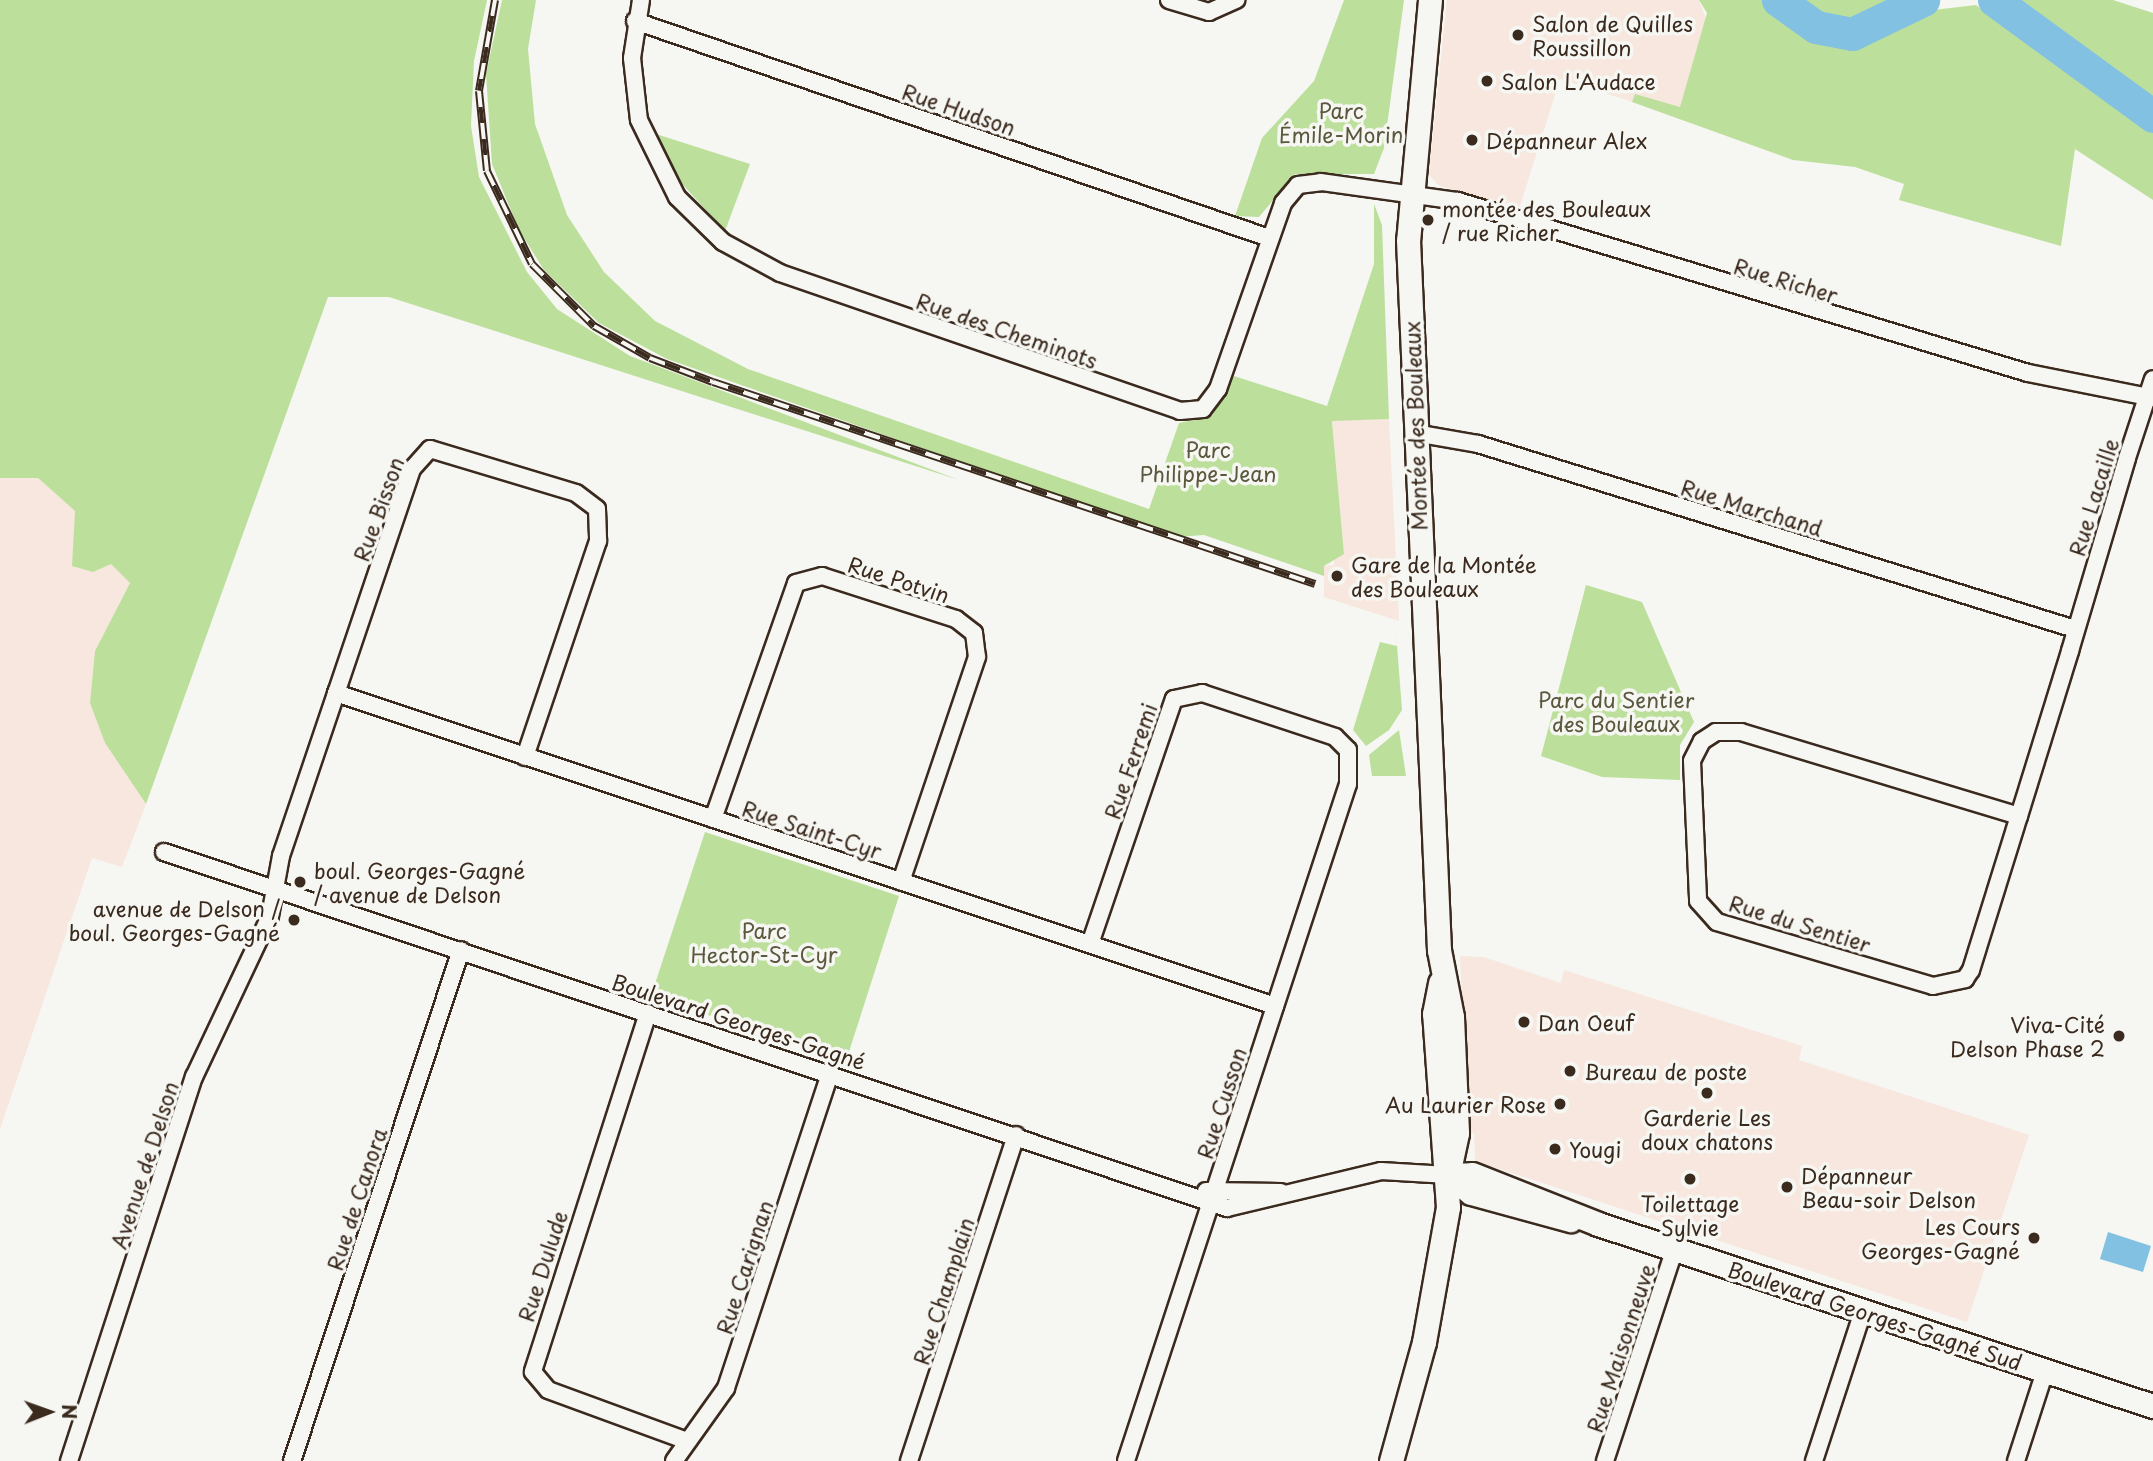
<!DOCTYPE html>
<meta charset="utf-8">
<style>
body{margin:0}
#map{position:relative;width:2153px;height:1461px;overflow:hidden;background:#f6f6f2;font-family:"Playpen Sans",sans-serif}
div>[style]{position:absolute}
.built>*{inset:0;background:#f8e7de}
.green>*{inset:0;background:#bce09b}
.water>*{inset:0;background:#83c1e3}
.river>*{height:33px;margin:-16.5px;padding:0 16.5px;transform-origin:16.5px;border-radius:16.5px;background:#83c1e3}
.roads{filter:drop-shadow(2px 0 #3b2a1e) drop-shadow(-2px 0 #3b2a1e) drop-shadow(0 2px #3b2a1e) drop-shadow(0 -2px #3b2a1e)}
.street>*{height:16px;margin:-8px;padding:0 8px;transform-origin:8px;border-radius:8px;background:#f6f6f2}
.secondary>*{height:23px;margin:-11.5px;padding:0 11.5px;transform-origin:11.5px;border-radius:11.5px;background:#f6f6f2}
.rail>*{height:8px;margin-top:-4px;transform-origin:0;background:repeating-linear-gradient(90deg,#f6f6f2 0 16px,#3b2a1e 0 32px);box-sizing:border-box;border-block:2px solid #3b2a1e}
.dots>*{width:19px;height:19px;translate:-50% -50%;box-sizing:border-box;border:4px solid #f6f6f2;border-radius:50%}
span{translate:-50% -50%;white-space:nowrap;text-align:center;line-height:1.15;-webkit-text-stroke:7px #f6f6f2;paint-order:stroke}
.poi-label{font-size:21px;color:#3b2a1e}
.left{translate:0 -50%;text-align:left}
.right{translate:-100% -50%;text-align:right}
.street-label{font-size:21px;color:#3b2a1e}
.park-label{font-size:21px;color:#5b583d}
.north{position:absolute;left:14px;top:1377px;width:70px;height:70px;-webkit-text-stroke:5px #f6f6f2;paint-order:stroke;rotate:89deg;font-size:19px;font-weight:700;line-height:28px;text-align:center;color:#3b2a1e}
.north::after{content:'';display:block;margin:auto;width:24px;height:32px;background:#3b2a1e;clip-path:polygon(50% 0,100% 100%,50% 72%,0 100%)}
</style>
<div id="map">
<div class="built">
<div style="clip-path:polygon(1447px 0,1699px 0,1714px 40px,1711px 68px,1674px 115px,1560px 79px,1520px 206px,1509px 208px,1438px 185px,1429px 174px)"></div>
<div style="clip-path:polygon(1389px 419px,1399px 621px,1324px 597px,1324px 566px,1334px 565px,1334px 555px,1344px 554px,1332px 420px)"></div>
<div style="clip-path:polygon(0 478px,38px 478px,75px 511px,130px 583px,95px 651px,105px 743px,146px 804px,122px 867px,92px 858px,0 1129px)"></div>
<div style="clip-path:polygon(1460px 956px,1484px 957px,1561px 983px,1564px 970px,1802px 1046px,1799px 1060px,2029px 1135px,1967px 1322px,1475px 1161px,1474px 1133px,1468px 1131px)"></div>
</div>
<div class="green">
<div style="clip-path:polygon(0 0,487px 0,474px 61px,471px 126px,479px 177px,527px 272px,557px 309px,630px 356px,959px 480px,389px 297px,328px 297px,146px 804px,105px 743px,90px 703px,95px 651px,130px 583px,111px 564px,93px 572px,72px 566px,75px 511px,38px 478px,0 478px)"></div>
<div style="clip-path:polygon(502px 0,536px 0,528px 49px,535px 124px,567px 215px,604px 272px,655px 321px,748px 369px,1149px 509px,1179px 423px,1212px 416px,1234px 376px,1327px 406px,1374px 264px,1374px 204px,1382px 225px,1389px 419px,1332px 421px,1344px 554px,1324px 566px,1324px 576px,1204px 535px,1176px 537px,667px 359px,599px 323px,544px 270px,519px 230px,492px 164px,486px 74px)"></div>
<div style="clip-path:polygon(1344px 0,1404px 0,1384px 148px,1374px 174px,1295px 174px,1259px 217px,1235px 216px,1262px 138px,1314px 81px)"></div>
<div style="clip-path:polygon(1699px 0,1772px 0,1779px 14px,1805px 31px,1850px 46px,1933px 10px,1976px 5px,2015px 35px,2058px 53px,2092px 87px,2153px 124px,2153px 200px,2075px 149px,2061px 246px,1899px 200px,1904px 184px,1855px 167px,1793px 160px,1632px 102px,1635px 94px,1680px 107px,1707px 13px)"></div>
<div style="clip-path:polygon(1792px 0,1902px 0,1851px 24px,1830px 24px)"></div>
<div style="clip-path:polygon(2016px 0,2113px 0,2153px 13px,2153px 104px)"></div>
<div style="clip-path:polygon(656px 134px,750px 164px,725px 231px,675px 176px)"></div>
<div style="clip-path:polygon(1586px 585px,1642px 602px,1694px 722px,1680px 745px,1680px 780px,1602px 777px,1541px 756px)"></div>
<div style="clip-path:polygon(1395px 619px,1402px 710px,1389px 730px,1366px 746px,1353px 730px,1380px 642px,1397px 646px)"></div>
<div style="clip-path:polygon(1399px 730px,1406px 776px,1372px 776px,1369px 755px)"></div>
<div style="clip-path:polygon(705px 832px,899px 896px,846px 1061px,651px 996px)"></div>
</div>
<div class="water">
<div style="clip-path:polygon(2108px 1232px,2151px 1246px,2143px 1272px,2100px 1259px)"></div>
</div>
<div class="river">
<div style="left:1778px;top:0;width:47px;rotate:35.4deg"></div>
<div style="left:1816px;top:27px;width:37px;rotate:11deg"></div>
<div style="left:1852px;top:34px;width:79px;rotate:-25.6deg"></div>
<div style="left:1994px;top:0;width:197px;rotate:36.1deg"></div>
</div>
<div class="roads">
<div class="street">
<div style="left:641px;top:0;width:59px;rotate:98.8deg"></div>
<div style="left:632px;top:58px;width:62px;rotate:83.6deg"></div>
<div style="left:639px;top:120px;width:86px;rotate:63.7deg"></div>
<div style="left:677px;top:197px;width:64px;rotate:44.4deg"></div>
<div style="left:723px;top:242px;width:65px;rotate:28.5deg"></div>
<div style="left:780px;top:273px;width:423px;rotate:19deg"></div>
<div style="left:1180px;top:411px;width:23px;rotate:-5deg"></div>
<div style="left:1203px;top:409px;width:25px;rotate:-53deg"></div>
<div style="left:1218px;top:389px;width:197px;rotate:-70.7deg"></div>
<div style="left:1283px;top:203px;width:23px;rotate:-50deg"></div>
<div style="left:1298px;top:185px;width:23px;rotate:-7deg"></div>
<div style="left:1321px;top:182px;width:138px;rotate:7.9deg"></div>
<div style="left:1458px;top:201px;width:595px;rotate:16.79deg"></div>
<div style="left:2028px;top:373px;width:127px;rotate:11.3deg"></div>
<div style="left:1169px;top:0;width:42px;rotate:16.7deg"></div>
<div style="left:1209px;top:12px;width:30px;rotate:-24deg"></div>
<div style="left:635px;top:21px;width:670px;rotate:18.89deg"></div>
<div style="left:1415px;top:433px;width:64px;rotate:9.9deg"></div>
<div style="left:1478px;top:444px;width:625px;rotate:17.22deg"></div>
<div style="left:336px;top:693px;width:990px;rotate:18.43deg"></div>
<div style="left:2019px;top:816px;width:290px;rotate:-163.2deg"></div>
<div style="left:1741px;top:732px;width:25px;rotate:180deg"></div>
<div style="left:1716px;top:732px;width:17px;rotate:147deg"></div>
<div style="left:1702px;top:741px;width:22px;rotate:117deg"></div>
<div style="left:1692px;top:761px;width:140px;rotate:87.5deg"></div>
<div style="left:1698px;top:901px;width:28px;rotate:48deg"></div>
<div style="left:1717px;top:922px;width:225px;rotate:16.5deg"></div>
<div style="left:1933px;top:986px;width:33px;rotate:-12deg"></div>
<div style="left:1965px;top:979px;width:11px;rotate:-56deg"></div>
<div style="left:1971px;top:970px;width:161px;rotate:-72.7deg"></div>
<div style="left:2019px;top:816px;width:173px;rotate:-72.8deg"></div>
<div style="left:2070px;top:651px;width:201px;rotate:-73.5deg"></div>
<div style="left:2127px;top:458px;width:83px;rotate:-71.8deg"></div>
<div style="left:713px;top:819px;width:250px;rotate:-70.6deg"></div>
<div style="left:796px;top:583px;width:27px;rotate:-15deg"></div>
<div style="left:822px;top:576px;width:141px;rotate:17.8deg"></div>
<div style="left:956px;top:619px;width:23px;rotate:38deg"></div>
<div style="left:974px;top:633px;width:24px;rotate:83deg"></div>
<div style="left:977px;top:657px;width:237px;rotate:108.7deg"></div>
<div style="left:164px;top:852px;width:1121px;rotate:18.52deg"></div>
<div style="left:1227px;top:1208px;width:158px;rotate:-13.5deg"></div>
<div style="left:1381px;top:1171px;width:67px;rotate:3.4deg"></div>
<div style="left:1090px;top:944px;width:259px;rotate:-71.1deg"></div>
<div style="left:1174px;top:699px;width:29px;rotate:-12deg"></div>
<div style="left:1202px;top:693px;width:140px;rotate:18.3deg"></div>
<div style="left:1335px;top:737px;width:18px;rotate:45deg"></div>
<div style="left:1348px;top:750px;width:34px;rotate:90deg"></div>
<div style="left:1348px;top:784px;width:712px;rotate:108.16deg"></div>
<div style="left:648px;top:1013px;width:377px;rotate:107.8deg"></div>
<div style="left:533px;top:1372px;width:23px;rotate:50deg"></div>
<div style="left:548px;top:1390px;width:146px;rotate:20.1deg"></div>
<div style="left:1206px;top:1191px;width:75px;rotate:0.8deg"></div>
<div style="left:69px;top:1461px;width:404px;rotate:-72deg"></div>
<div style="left:194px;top:1077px;width:178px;rotate:-64.7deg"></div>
<div style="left:270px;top:916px;width:61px;rotate:-79.6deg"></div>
<div style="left:281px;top:856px;width:409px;rotate:-71.3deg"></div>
<div style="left:412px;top:469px;width:27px;rotate:-48deg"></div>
<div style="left:430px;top:449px;width:152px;rotate:16.8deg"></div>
<div style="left:576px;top:493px;width:26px;rotate:37deg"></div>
<div style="left:597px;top:509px;width:32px;rotate:88deg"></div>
<div style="left:598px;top:541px;width:228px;rotate:108.7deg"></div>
<div style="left:292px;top:1461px;width:538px;rotate:-71.7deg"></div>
<div style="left:674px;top:1461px;width:90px;rotate:-54.5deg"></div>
<div style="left:726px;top:1388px;width:332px;rotate:-71.7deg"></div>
<div style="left:909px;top:1461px;width:343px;rotate:-71.8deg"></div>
<div style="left:1605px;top:1461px;width:224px;rotate:-71.8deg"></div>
<div style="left:1814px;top:1461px;width:158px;rotate:-71.9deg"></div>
<div style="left:2016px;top:1461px;width:95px;rotate:-72.1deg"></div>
</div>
<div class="secondary">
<div style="left:1430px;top:0;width:241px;rotate:95.2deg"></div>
<div style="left:1408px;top:240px;width:711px;rotate:87.5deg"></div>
<div style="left:1439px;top:950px;width:68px;rotate:79deg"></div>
<div style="left:1452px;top:1017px;width:116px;rotate:87.5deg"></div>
<div style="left:1457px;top:1133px;width:43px;rotate:102.1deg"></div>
<div style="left:1448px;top:1175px;width:24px;rotate:-2deg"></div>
<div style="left:1472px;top:1174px;width:136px;rotate:21.6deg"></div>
<div style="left:1598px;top:1224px;width:584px;rotate:18.16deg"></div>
<div style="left:1448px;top:1175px;width:29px;rotate:38deg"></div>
<div style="left:1471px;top:1193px;width:103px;rotate:15.3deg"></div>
<div style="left:1391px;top:1461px;width:123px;rotate:-74.5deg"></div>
<div style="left:1424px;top:1342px;width:137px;rotate:-79.9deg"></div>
<div style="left:1448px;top:1207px;width:194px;rotate:-94.1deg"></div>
<div style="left:1434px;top:1014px;width:32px;rotate:-79deg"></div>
</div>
</div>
<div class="rail">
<div style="left:495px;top:0;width:92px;rotate:100deg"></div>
<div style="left:479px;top:91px;width:80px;rotate:84.3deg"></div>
<div style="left:487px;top:171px;width:103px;rotate:64.2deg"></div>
<div style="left:532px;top:264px;width:88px;rotate:45deg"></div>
<div style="left:594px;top:326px;width:64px;rotate:29.7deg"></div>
<div style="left:650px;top:358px;width:67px;rotate:20.9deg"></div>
<div style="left:713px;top:382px;width:635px;rotate:18.55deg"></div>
</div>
<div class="dots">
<div style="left:1518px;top:35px;background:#3b2a1e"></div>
<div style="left:1487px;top:81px;background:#3b2a1e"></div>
<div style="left:1472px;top:140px;background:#3b2a1e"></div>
<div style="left:1428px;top:220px;background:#3b2a1e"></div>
<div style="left:1337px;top:576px;background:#3b2a1e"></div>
<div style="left:300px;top:882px;background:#3b2a1e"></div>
<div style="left:294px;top:920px;background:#3b2a1e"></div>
<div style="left:1524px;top:1022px;background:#3b2a1e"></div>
<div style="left:2119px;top:1036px;background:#3b2a1e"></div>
<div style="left:1570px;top:1071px;background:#3b2a1e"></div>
<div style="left:1707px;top:1093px;background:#3b2a1e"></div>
<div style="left:1560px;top:1104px;background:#3b2a1e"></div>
<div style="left:1555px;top:1149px;background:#3b2a1e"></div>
<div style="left:1690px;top:1179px;background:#3b2a1e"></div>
<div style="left:1787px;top:1187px;background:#3b2a1e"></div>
<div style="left:2034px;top:1238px;background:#3b2a1e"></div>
</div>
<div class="poi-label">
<span class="left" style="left:1532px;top:35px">Salon de Quilles<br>Roussillon</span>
<span class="left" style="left:1501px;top:81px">Salon L'Audace</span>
<span class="left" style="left:1486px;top:140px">Dépanneur Alex</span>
<span class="left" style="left:1442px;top:220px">montée des Bouleaux<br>/ rue Richer</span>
<span class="left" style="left:1351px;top:576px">Gare de la Montée<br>des Bouleaux</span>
<span class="left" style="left:314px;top:882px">boul. Georges-Gagné<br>/ avenue de Delson</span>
<span class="right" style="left:280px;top:920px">avenue de Delson /<br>boul. Georges-Gagné</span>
<span class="left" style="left:1538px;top:1022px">Dan Oeuf</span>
<span class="right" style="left:2105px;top:1036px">Viva-Cité<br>Delson Phase 2</span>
<span class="left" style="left:1584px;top:1071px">Bureau de poste</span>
<span class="right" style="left:1546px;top:1104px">Au Laurier Rose</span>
<span style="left:1707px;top:1129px">Garderie Les<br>doux chatons</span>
<span class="left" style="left:1569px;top:1149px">Yougi</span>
<span class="left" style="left:1801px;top:1187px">Dépanneur<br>Beau-soir Delson</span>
<span style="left:1690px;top:1215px">Toilettage<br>Sylvie</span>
<span class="right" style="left:2020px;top:1238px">Les Cours<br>Georges-Gagné</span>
</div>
<div class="street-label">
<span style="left:959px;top:109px;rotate:19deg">Rue Hudson</span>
<span style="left:1786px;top:280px;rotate:17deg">Rue Richer</span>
<span style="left:1007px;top:330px;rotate:19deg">Rue des Cheminots</span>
<span style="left:1415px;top:426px;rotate:-92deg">Montée des Bouleaux</span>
<span style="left:2093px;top:497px;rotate:-73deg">Rue Lacaille</span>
<span style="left:1752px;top:507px;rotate:17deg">Rue Marchand</span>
<span style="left:378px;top:509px;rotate:-70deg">Rue Bisson</span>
<span style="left:899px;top:579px;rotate:18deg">Rue Potvin</span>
<span style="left:1130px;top:761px;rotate:-71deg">Rue Ferremi</span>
<span style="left:812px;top:829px;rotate:18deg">Rue Saint-Cyr</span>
<span style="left:1800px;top:923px;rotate:17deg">Rue du Sentier</span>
<span style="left:739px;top:1021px;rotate:18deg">Boulevard Georges-Gagné</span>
<span style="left:1221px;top:1103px;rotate:-72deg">Rue Cusson</span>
<span style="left:144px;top:1165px;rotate:-72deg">Avenue de Delson</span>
<span style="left:356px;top:1199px;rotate:-72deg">Rue de Canora</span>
<span style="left:542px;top:1266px;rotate:-72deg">Rue Dulude</span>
<span style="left:744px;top:1267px;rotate:-72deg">Rue Carignan</span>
<span style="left:943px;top:1291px;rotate:-72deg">Rue Champlain</span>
<span style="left:1875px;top:1315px;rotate:18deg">Boulevard Georges-Gagné Sud</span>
<span style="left:1620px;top:1348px;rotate:-72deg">Rue Maisonneuve</span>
</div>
<div class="park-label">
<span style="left:1341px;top:122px">Parc<br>Émile-Morin</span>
<span style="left:1208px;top:461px">Parc<br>Philippe-Jean</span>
<span style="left:1616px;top:711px">Parc du Sentier<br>des Bouleaux</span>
<span style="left:764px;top:942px">Parc<br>Hector-St-Cyr</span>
</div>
<div class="north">N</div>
</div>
